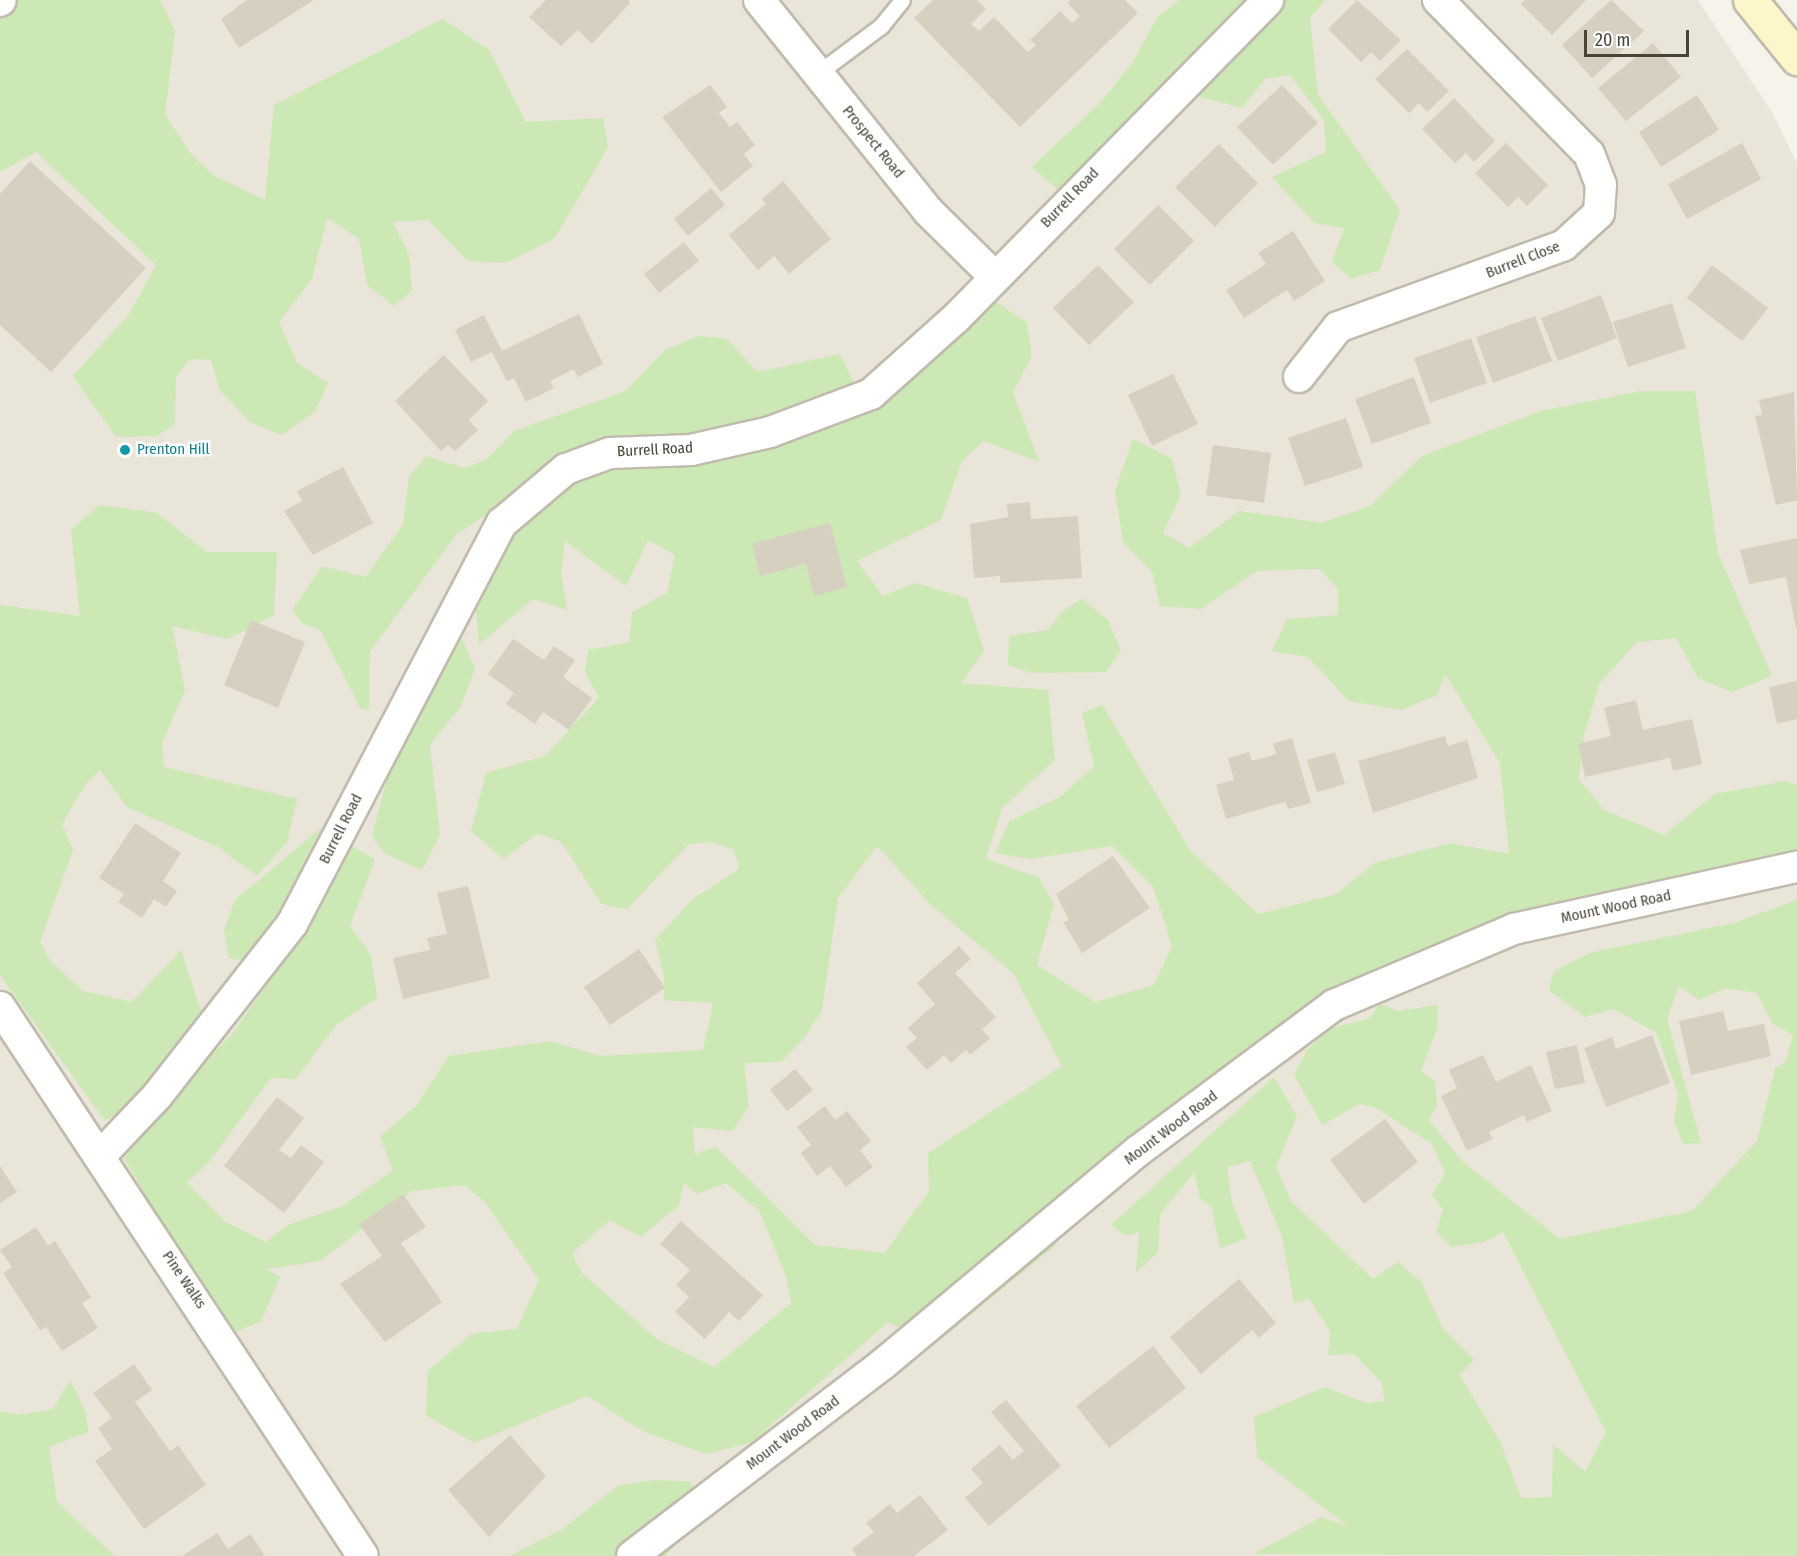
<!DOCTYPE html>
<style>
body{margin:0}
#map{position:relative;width:1797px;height:1556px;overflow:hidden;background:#f5f3ea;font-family:"Fira Sans Condensed",sans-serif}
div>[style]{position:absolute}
.residential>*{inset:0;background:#e9e5d8}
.green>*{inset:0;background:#cce8b4}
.building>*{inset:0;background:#d6d0c0}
.roads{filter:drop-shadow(2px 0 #c0bbad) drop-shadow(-2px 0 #c0bbad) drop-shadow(0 2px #c0bbad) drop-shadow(0 -2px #c0bbad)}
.lane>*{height:15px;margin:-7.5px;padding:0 7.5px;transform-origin:7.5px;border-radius:7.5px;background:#fff}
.street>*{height:30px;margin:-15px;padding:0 15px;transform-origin:15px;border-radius:15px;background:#fff}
.secondary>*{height:33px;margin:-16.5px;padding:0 16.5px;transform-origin:16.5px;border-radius:16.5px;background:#fef6cb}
.dots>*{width:16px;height:16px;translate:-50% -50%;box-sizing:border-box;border:3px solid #fff;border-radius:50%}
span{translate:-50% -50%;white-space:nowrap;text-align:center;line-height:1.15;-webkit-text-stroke:5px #fff;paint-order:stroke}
.street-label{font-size:15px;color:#494438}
.culture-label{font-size:15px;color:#0d838f}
.left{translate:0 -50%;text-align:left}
.scale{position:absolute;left:1584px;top:30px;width:105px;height:27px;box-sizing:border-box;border:3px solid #494438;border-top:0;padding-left:8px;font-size:18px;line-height:21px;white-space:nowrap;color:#494438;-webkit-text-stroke:4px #fff;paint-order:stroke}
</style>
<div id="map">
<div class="residential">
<div style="clip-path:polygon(0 0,1698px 0,1773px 114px,1797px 164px,1797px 1556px,0 1556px)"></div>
</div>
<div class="green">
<div style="clip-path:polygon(0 0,160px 0,175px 31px,165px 115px,191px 154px,214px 176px,265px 200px,274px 105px,443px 19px,489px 50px,526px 122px,603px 118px,608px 147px,555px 238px,505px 263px,468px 261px,428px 220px,393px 222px,409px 254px,412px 291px,394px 306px,367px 285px,359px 239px,327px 218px,312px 279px,279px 322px,297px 363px,328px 383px,315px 412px,282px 435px,250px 422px,219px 389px,211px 360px,190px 359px,176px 377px,175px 425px,156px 436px,116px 437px,73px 376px,129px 314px,156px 265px,36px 152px,0 172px)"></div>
<div style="clip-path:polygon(1179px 0,1325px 0,1310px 18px,1318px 95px,1400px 210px,1380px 270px,1351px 279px,1332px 262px,1344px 228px,1314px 223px,1272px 177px,1326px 152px,1324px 120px,1290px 75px,1265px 79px,1242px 108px,1165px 87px,1059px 191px,1032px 167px,1102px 101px,1133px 62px,1157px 18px)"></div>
<div style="clip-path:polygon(evenodd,992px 299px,1027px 323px,1032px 356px,1013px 392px,1039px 462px,984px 441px,962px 461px,941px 520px,857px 561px,883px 596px,915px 583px,967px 598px,984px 651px,961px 683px,1048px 690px,1055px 760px,1002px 808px,986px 859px,1038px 877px,1054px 903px,1037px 965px,1095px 1002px,1154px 985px,1172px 946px,1153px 887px,1112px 846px,1030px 859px,995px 853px,1010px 821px,1060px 797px,1094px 766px,1082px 713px,1102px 705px,1190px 850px,1258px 914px,1337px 894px,1374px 863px,1451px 843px,1509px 854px,1500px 763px,1445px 674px,1437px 695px,1402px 710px,1349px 701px,1308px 657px,1272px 651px,1287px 619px,1338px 615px,1338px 589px,1320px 569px,1257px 571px,1201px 609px,1160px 606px,1152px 572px,1123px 542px,1115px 491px,1133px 439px,1172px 459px,1181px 495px,1163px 533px,1189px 548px,1239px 511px,1321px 523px,1370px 506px,1422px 456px,1541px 411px,1641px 391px,1695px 391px,1718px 553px,1772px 676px,1732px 692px,1698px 678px,1676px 638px,1637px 642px,1599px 684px,1584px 736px,1579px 779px,1604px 810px,1664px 835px,1715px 794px,1785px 781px,1797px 785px,1797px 858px,1392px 964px,1271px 1032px,1080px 1183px,1056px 1245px,940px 1340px,887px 1323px,752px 1442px,707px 1454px,644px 1432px,587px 1396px,474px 1443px,426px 1415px,428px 1371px,471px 1334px,517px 1329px,539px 1280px,485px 1202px,464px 1185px,412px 1191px,320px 1261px,266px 1269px,280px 1277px,261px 1321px,236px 1332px,193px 1277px,124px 1158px,179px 1087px,232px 1034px,279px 968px,229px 958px,224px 930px,235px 900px,320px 829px,375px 859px,350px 926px,371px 955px,377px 998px,336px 1025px,296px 1079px,271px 1078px,209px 1162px,187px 1182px,224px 1221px,266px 1242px,288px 1225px,343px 1206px,393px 1170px,380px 1137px,417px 1105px,449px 1056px,549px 1041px,602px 1056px,703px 1050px,713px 1003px,664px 1000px,664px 977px,655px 940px,693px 899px,739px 869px,734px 850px,711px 842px,689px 844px,627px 909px,602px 904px,561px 842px,538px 833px,503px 859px,471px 831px,486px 773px,545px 756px,599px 698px,585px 672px,588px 650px,629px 642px,632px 612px,667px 593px,675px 555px,648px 540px,626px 586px,565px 541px,561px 573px,567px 610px,533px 599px,479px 645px,475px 598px,500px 544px,527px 512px,607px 465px,879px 410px,992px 299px,877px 846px,932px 906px,1013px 973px,1062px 1066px,928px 1153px,929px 1191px,885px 1253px,815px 1245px,716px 1147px,695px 1154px,693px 1127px,732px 1131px,749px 1107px,744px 1063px,781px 1062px,805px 1037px,822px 1010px,838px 898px,877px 846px,992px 299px,684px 1183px,697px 1194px,726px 1183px,760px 1212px,786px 1276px,791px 1303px,714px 1367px,657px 1339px,582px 1273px,572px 1253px,610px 1220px,641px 1237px,679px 1205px,684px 1183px)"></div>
<div style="clip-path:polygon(698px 336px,727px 339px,757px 372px,840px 354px,858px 391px,513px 497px,457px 534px,370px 651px,369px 710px,361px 709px,320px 630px,303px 624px,292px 610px,322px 566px,366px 577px,403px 524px,409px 477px,426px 456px,464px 468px,486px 460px,514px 431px,626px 391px,665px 350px)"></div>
<div style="clip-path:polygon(99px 505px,157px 513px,207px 552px,277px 552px,274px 615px,228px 639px,172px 626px,185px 690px,162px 743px,164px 767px,297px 799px,287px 842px,257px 876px,218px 847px,127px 807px,100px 770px,85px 785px,62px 824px,73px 850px,40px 942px,51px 962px,83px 991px,132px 1002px,181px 950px,202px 1014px,186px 1048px,142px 1095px,105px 1121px,0 975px,0 605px,80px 616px,71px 530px)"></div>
<div style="clip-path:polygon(1082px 599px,1108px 620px,1121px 651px,1106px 672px,1032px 673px,1008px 665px,1009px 636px,1048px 630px,1063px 610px)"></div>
<div style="clip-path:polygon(462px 639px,475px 668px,461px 706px,430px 745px,440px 835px,422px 870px,384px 853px,372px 836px,394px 751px,450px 644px)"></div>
<div style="clip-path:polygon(1797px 900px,1797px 1556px,1254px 1554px,1321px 1517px,1348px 1526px,1257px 1457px,1254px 1417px,1325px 1387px,1366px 1403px,1385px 1401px,1381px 1382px,1354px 1354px,1328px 1355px,1330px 1331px,1309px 1299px,1294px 1303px,1282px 1236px,1250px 1161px,1227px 1167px,1232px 1204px,1247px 1238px,1220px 1248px,1212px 1208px,1200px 1198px,1194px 1173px,1160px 1214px,1158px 1252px,1136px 1273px,1139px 1232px,1126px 1236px,1111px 1225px,1274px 1077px,1297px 1116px,1276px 1167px,1291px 1201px,1373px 1279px,1398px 1262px,1422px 1283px,1442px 1327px,1474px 1360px,1459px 1375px,1499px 1439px,1521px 1498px,1552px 1497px,1553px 1444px,1585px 1472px,1606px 1432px,1503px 1232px,1484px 1242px,1452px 1247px,1436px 1232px,1443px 1210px,1432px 1195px,1445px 1174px,1432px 1144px,1376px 1108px,1360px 1104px,1322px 1125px,1294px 1075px,1307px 1050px,1331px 1028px,1368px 1019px,1380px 1004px,1398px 1011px,1437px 1005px,1437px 1029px,1421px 1071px,1435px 1081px,1437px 1105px,1429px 1120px,1462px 1161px,1560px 1239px,1692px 1211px,1757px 1141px,1775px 1069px,1786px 1061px,1793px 1035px,1772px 1023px,1757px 993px,1726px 988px,1699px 1000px,1679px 986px,1667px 1019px,1701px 1143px,1683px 1144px,1674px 1121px,1678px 1094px,1656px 1032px,1613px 1009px,1585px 1017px,1549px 990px,1554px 971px,1589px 953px,1734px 923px)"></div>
<div style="clip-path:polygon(70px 1380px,86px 1413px,88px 1432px,49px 1447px,57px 1502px,115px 1556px,0 1556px,0 1411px,18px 1415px,53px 1409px)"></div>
<div style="clip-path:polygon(655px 1480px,690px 1482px,711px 1508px,665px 1556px,510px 1556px,564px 1528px,619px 1485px)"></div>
</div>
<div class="building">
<div style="clip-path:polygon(247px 0,314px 0,239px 48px,221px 19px)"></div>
<div style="clip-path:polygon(546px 0,628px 0,630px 3px,592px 44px,578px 30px,561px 46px,529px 17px)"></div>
<div style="clip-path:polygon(933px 0,977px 0,986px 9px,971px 24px,979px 31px,994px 17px,1028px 52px,1036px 45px,1030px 40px,1060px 11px,1072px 23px,1080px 16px,1067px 3px,1070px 0,1125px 0,1138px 13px,1020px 127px,914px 18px)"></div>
<div style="clip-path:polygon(1357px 0,1401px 40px,1380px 61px,1371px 52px,1361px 62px,1328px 29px)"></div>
<div style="clip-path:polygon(1525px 0,1586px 0,1552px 35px,1521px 4px)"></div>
<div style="clip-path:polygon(1611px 0,1644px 31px,1592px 78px,1562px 45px)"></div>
<div style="clip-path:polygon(1653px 43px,1681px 77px,1626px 121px,1598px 88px)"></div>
<div style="clip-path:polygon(1407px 49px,1449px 91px,1427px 112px,1419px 103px,1409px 113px,1375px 79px)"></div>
<div style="clip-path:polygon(710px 85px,727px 107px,719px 113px,730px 127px,737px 122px,755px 145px,744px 154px,753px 166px,721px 192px,662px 117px)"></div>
<div style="clip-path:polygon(1282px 85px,1318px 123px,1273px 165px,1237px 127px)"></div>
<div style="clip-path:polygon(1697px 95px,1719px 130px,1661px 167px,1639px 132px)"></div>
<div style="clip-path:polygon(1454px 98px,1495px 141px,1474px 162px,1466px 153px,1455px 163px,1422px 129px)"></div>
<div style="clip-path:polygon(1506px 143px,1548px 185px,1527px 206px,1518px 197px,1508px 207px,1475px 173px)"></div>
<div style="clip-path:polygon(1742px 143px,1761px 179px,1687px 219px,1668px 184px)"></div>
<div style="clip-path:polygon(1219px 144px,1258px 183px,1215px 227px,1175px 187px)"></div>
<div style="clip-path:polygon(30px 161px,146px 268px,51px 372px,0 325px,0 194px)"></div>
<div style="clip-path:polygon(783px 181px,831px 239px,789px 274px,774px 256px,758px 270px,729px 235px,766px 204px,762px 199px)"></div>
<div style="clip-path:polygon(711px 188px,725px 205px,688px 236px,674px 219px)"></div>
<div style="clip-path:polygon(1158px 205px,1194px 241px,1150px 285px,1114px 249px)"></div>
<div style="clip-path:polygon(1293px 231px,1325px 281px,1294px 301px,1287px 290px,1244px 318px,1226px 290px,1266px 264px,1258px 253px)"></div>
<div style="clip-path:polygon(684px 242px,699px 261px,659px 293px,644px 274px)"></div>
<div style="clip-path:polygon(1098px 265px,1134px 302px,1089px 345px,1053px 308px)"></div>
<div style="clip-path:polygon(1712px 265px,1768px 308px,1742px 341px,1687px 298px)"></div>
<div style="clip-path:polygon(1601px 295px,1617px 338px,1558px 361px,1541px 318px)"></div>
<div style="clip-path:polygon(1672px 303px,1686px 348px,1628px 367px,1613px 322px)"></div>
<div style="clip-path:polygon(579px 314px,603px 364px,578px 377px,574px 369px,550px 381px,554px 388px,526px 402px,514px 378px,507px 381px,492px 352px,471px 362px,455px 330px,484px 315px,502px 351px)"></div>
<div style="clip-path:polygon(1535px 316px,1552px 361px,1493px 383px,1476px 337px)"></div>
<div style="clip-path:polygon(1471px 338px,1487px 383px,1430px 403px,1414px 358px)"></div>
<div style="clip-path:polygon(444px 355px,488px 401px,469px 420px,478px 430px,455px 451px,448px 445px,441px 451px,395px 401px)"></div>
<div style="clip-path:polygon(1173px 374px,1198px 424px,1152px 446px,1128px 395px)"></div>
<div style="clip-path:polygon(1414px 377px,1431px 423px,1372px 444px,1355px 399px)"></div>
<div style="clip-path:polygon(1794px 392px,1797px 500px,1776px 505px,1755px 416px,1762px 415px,1759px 400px)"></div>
<div style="clip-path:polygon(1346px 418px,1363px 467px,1305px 486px,1288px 438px)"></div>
<div style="clip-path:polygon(1213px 445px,1271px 453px,1264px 503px,1206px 495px)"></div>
<div style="clip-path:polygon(343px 467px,373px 523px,313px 555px,284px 511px,302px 501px,297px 491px)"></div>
<div style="clip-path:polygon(1030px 502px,1031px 519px,1078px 516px,1082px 578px,1000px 583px,1000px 576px,974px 578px,970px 524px,1008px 517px,1007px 504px)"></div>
<div style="clip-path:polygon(830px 523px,847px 587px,814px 596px,806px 564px,760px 576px,752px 544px)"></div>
<div style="clip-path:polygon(1797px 538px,1797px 628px,1796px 628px,1786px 577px,1749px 584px,1740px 550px)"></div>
<div style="clip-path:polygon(251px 620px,305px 642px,278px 708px,224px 685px)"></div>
<div style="clip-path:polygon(513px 639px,544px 660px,554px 646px,575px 660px,563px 677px,592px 698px,569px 730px,543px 712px,535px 724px,506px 704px,514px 693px,488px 674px)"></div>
<div style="clip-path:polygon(1797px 681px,1797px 719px,1777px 724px,1769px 687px)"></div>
<div style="clip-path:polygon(1636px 700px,1643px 730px,1692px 719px,1702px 764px,1673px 771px,1670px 758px,1585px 777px,1578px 744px,1611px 736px,1604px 708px)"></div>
<div style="clip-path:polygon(1445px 736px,1448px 746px,1467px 740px,1478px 778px,1373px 813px,1358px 761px)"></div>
<div style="clip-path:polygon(1292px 738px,1311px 803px,1288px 809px,1285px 802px,1226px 819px,1216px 785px,1234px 780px,1228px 758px,1249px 752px,1252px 761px,1276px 754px,1273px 744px)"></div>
<div style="clip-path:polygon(1335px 752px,1345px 784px,1317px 792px,1307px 760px)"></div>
<div style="clip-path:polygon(135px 823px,181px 853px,163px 881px,177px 891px,166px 907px,154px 899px,142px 918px,118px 902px,124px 894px,99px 878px)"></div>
<div style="clip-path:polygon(1113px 856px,1150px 908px,1082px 953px,1063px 922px,1069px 920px,1056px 894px)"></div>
<div style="clip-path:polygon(468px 886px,490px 978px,403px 999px,393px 958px,430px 950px,427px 938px,447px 934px,437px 893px)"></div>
<div style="clip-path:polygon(959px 946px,971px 959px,955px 973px,996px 1017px,982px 1029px,990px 1038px,970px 1055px,966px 1050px,951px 1063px,944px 1055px,927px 1070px,906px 1047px,917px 1038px,908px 1028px,935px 1004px,917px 983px)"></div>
<div style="clip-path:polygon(639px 949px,665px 988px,610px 1025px,584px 987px)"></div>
<div style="clip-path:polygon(1723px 1011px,1728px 1031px,1764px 1024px,1771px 1056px,1691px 1075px,1679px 1021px)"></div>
<div style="clip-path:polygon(1652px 1035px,1670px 1083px,1606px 1107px,1584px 1048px,1612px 1037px,1616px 1049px)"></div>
<div style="clip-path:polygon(1577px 1045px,1585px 1083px,1555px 1089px,1546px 1052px)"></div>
<div style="clip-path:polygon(1483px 1055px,1496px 1082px,1531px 1065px,1552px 1111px,1527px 1122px,1524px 1115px,1489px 1132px,1493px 1139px,1467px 1151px,1441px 1096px,1457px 1088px,1449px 1070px)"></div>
<div style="clip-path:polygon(795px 1069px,813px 1090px,787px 1111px,770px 1090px)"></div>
<div style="clip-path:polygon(277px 1097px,304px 1118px,279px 1150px,291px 1158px,301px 1145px,324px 1162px,284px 1213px,224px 1166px)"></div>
<div style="clip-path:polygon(825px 1106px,835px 1120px,847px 1111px,871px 1141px,860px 1150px,873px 1167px,846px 1187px,830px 1166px,817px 1176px,801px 1153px,811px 1145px,797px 1127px)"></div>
<div style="clip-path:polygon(1385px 1119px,1418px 1162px,1364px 1204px,1330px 1160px)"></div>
<div style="clip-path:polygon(0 1166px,17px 1192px,0 1203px)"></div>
<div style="clip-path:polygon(403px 1194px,426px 1227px,401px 1243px,442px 1302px,385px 1342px,340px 1284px,382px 1256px,359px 1224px)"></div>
<div style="clip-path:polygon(681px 1221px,763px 1295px,739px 1321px,729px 1312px,705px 1339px,675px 1312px,689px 1297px,676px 1285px,690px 1270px,660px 1244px)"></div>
<div style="clip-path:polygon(36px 1227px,48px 1246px,55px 1241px,91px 1297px,82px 1303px,98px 1328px,62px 1351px,46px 1327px,40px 1330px,3px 1273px,12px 1267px,0 1250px)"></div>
<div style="clip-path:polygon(1239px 1279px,1276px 1323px,1259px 1338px,1252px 1330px,1201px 1374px,1170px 1337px)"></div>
<div style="clip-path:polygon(1153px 1346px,1186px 1388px,1109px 1448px,1076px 1406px)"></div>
<div style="clip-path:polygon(134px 1364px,152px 1390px,135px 1402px,170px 1451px,178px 1445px,206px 1485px,144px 1529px,95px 1461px,112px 1449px,98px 1428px,112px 1418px,93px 1393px)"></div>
<div style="clip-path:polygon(1006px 1400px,1061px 1466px,989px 1526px,965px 1498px,983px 1483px,971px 1469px,1000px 1445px,1013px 1460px,1024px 1451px,991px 1412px)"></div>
<div style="clip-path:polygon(510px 1435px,546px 1476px,489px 1537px,448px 1490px)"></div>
<div style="clip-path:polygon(920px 1495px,948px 1530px,914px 1556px,857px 1556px,852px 1549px,874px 1532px,866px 1523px,890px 1504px,897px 1513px)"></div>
<div style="clip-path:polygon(217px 1533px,228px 1549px,250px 1534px,265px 1556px,182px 1556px)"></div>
</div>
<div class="roads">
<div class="lane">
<div style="left:818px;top:73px;width:79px;rotate:-36.7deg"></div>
<div style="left:881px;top:26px;width:33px;rotate:-51deg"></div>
</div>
<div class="street">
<div style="left:759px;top:0;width:270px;rotate:51.3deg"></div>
<div style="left:928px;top:211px;width:94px;rotate:44.6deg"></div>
<div style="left:0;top:1px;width:1px;rotate:-45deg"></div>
<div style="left:1299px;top:377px;width:63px;rotate:-52deg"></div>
<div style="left:1338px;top:327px;width:240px;rotate:-19.9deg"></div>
<div style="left:1564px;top:245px;width:47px;rotate:-42.4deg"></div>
<div style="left:1599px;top:213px;width:28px;rotate:-86deg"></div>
<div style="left:1601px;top:185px;width:33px;rotate:-111deg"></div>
<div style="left:1589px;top:154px;width:216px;rotate:-134.4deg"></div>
<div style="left:0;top:1007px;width:658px;rotate:56.53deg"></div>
<div style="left:101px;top:1155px;width:81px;rotate:-46.5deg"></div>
<div style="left:157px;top:1096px;width:219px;rotate:-51.9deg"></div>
<div style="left:292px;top:924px;width:453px;rotate:-62.4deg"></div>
<div style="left:502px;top:523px;width:84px;rotate:-40.2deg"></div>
<div style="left:566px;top:469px;width:47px;rotate:-20deg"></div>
<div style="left:610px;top:453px;width:81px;rotate:-2.1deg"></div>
<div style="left:691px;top:450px;width:81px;rotate:-12.8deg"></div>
<div style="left:770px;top:432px;width:108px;rotate:-20.6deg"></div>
<div style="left:871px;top:394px;width:115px;rotate:-41.8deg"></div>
<div style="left:957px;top:317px;width:444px;rotate:-45.5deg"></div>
<div style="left:632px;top:1556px;width:316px;rotate:-37.4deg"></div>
<div style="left:883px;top:1364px;width:332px;rotate:-39.9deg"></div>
<div style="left:1138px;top:1151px;width:244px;rotate:-36.7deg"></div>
<div style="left:1334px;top:1005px;width:195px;rotate:-22.9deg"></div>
<div style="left:1514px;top:929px;width:290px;rotate:-12.4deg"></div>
</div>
<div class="secondary">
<div style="left:1750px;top:0;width:75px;rotate:51deg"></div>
</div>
</div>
<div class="dots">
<div style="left:125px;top:450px;background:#0f9aa8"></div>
</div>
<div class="street-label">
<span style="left:873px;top:142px;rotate:51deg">Prospect Road</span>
<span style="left:1070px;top:198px;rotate:-46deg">Burrell Road</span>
<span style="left:1523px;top:260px;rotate:-21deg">Burrell Close</span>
<span style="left:655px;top:450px;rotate:-3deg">Burrell Road</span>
<span style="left:341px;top:829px;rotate:-63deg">Burrell Road</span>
<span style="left:1616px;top:907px;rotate:-12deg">Mount Wood Road</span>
<span style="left:1171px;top:1128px;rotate:-37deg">Mount Wood Road</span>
<span style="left:184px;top:1280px;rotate:56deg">Pine Walks</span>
<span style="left:793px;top:1433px;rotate:-37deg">Mount Wood Road</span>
</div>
<div class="culture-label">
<span class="left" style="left:137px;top:450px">Prenton Hill</span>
</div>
<div class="scale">20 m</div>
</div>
